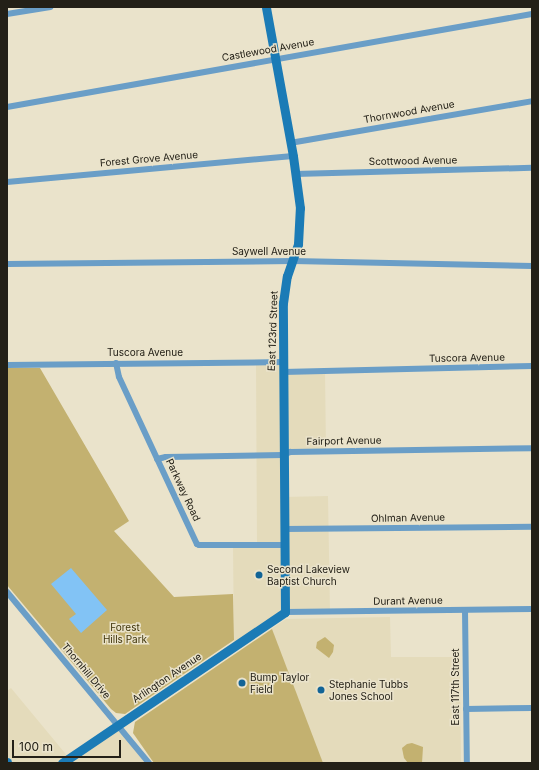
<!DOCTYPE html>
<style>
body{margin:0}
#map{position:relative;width:539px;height:770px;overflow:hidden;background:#eae3cb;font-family:Inter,sans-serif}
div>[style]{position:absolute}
.built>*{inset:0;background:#e4dbbb}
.green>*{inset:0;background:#c3b170}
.water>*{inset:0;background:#82c3f5}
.street>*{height:6px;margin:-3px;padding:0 3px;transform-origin:3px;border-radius:3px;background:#6a9ec7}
.secondary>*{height:9px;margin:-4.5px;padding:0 4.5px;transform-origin:4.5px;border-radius:4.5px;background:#1b7bb6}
.dots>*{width:11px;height:11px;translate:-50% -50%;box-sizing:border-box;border:2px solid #eae3cb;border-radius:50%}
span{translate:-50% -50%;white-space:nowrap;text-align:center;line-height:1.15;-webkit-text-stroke:3px #eae3cb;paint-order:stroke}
.street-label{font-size:10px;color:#232017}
.poi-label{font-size:10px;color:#232017}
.left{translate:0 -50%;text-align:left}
.park-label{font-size:10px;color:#3f3409}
.frame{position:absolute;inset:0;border:8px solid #232017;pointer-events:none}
.scale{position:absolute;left:12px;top:740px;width:109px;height:18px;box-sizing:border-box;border:2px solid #232017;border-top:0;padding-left:5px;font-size:12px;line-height:14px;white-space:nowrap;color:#232017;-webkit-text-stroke:3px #eae3cb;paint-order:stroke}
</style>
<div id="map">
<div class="built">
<div style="clip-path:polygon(256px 362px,283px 362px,283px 371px,325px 371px,326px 451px,283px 455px,284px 497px,328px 496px,330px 612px,285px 612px,234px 647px,233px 545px,257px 545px)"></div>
<div style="clip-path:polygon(390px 617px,391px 657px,460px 657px,461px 763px,154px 763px,133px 733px,135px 722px,286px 619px)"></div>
<div style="clip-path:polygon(11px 688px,69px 758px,118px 725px,149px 763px,7px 763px,7px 691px)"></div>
</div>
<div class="green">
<div style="clip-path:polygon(7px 368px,40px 368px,129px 521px,114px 531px,174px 597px,233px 594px,234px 640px,125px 714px,116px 713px,111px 709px,7px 585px)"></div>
<div style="clip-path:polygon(272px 629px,323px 763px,154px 763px,133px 733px,135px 722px)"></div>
<div style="clip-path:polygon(325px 637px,334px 645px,333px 652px,329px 658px,316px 648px,317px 642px)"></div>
<div style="clip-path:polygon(412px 743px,423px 747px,422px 763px,408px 763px,404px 758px,402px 748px,407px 744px)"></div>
</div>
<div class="water">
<div style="clip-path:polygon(71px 568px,107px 610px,81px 633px,69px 619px,76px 614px,51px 584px)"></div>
</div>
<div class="street">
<div style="left:7px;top:14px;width:44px;rotate:-9.2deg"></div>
<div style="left:7px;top:107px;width:533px;rotate:-10.05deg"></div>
<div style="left:290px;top:143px;width:246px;rotate:-9.8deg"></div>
<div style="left:295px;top:174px;width:237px;rotate:-1.5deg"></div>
<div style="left:7px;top:182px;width:287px;rotate:-5.2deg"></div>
<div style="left:7px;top:264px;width:286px;rotate:-0.6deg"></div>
<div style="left:293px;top:261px;width:239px;rotate:1.2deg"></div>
<div style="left:116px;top:363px;width:14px;rotate:78deg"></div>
<div style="left:119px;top:377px;width:184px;rotate:65deg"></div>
<div style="left:197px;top:544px;width:2px;rotate:27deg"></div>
<div style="left:199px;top:545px;width:86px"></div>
<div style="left:7px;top:365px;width:276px;rotate:-0.6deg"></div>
<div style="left:283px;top:372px;width:249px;rotate:-1.4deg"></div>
<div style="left:157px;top:459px;width:9px;rotate:-13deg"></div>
<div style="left:166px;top:457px;width:117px;rotate:-1deg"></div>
<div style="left:283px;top:455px;width:8px;rotate:-23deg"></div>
<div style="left:290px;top:452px;width:242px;rotate:-0.9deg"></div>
<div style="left:284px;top:529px;width:248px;rotate:-0.5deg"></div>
<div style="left:7px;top:592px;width:222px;rotate:50.3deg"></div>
<div style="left:465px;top:610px;width:153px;rotate:89.3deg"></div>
<div style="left:285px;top:612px;width:247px;rotate:-0.7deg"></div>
<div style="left:466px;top:709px;width:66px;rotate:-0.9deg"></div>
</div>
<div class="secondary">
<div style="left:7px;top:762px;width:1px;rotate:90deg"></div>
<div style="left:62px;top:763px;width:269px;rotate:-34.1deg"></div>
<div style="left:285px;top:612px;width:309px;rotate:-90.4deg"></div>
<div style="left:283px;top:303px;width:27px;rotate:-82deg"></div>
<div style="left:287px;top:276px;width:34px;rotate:-71deg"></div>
<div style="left:298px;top:244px;width:36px;rotate:-87deg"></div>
<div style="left:300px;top:208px;width:52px;rotate:-97.7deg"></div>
<div style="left:293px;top:156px;width:151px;rotate:-100.3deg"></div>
</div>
<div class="dots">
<div style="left:259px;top:575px;background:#126496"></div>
<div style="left:242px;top:683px;background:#126496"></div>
<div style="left:321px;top:690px;background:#126496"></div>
</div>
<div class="street-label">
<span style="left:268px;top:50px;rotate:-10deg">Castlewood Avenue</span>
<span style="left:409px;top:112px;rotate:-10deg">Thornwood Avenue</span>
<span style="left:149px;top:159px;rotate:-5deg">Forest Grove Avenue</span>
<span style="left:413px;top:161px;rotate:-1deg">Scottwood Avenue</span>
<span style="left:269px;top:252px">Saywell Avenue</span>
<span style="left:273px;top:331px;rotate:-88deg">East 123rd Street</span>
<span style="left:145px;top:353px">Tuscora Avenue</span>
<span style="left:467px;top:358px;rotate:-1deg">Tuscora Avenue</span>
<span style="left:344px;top:441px;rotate:-1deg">Fairport Avenue</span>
<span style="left:183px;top:490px;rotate:65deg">Parkway Road</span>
<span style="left:408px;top:518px;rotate:-1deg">Ohlman Avenue</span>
<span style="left:408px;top:601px;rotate:-1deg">Durant Avenue</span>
<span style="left:86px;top:671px;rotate:50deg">Thornhill Drive</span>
<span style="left:167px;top:678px;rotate:-34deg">Arlington Avenue</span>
<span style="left:456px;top:687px;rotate:-90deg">East 117th Street</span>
</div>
<div class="poi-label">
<span class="left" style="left:267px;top:575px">Second Lakeview<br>Baptist Church</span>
<span class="left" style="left:250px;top:683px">Bump Taylor<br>Field</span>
<span class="left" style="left:329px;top:690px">Stephanie Tubbs<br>Jones School</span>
</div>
<div class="park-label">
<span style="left:125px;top:633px">Forest<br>Hills Park</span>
</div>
<div class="frame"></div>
<div class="scale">100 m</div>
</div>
